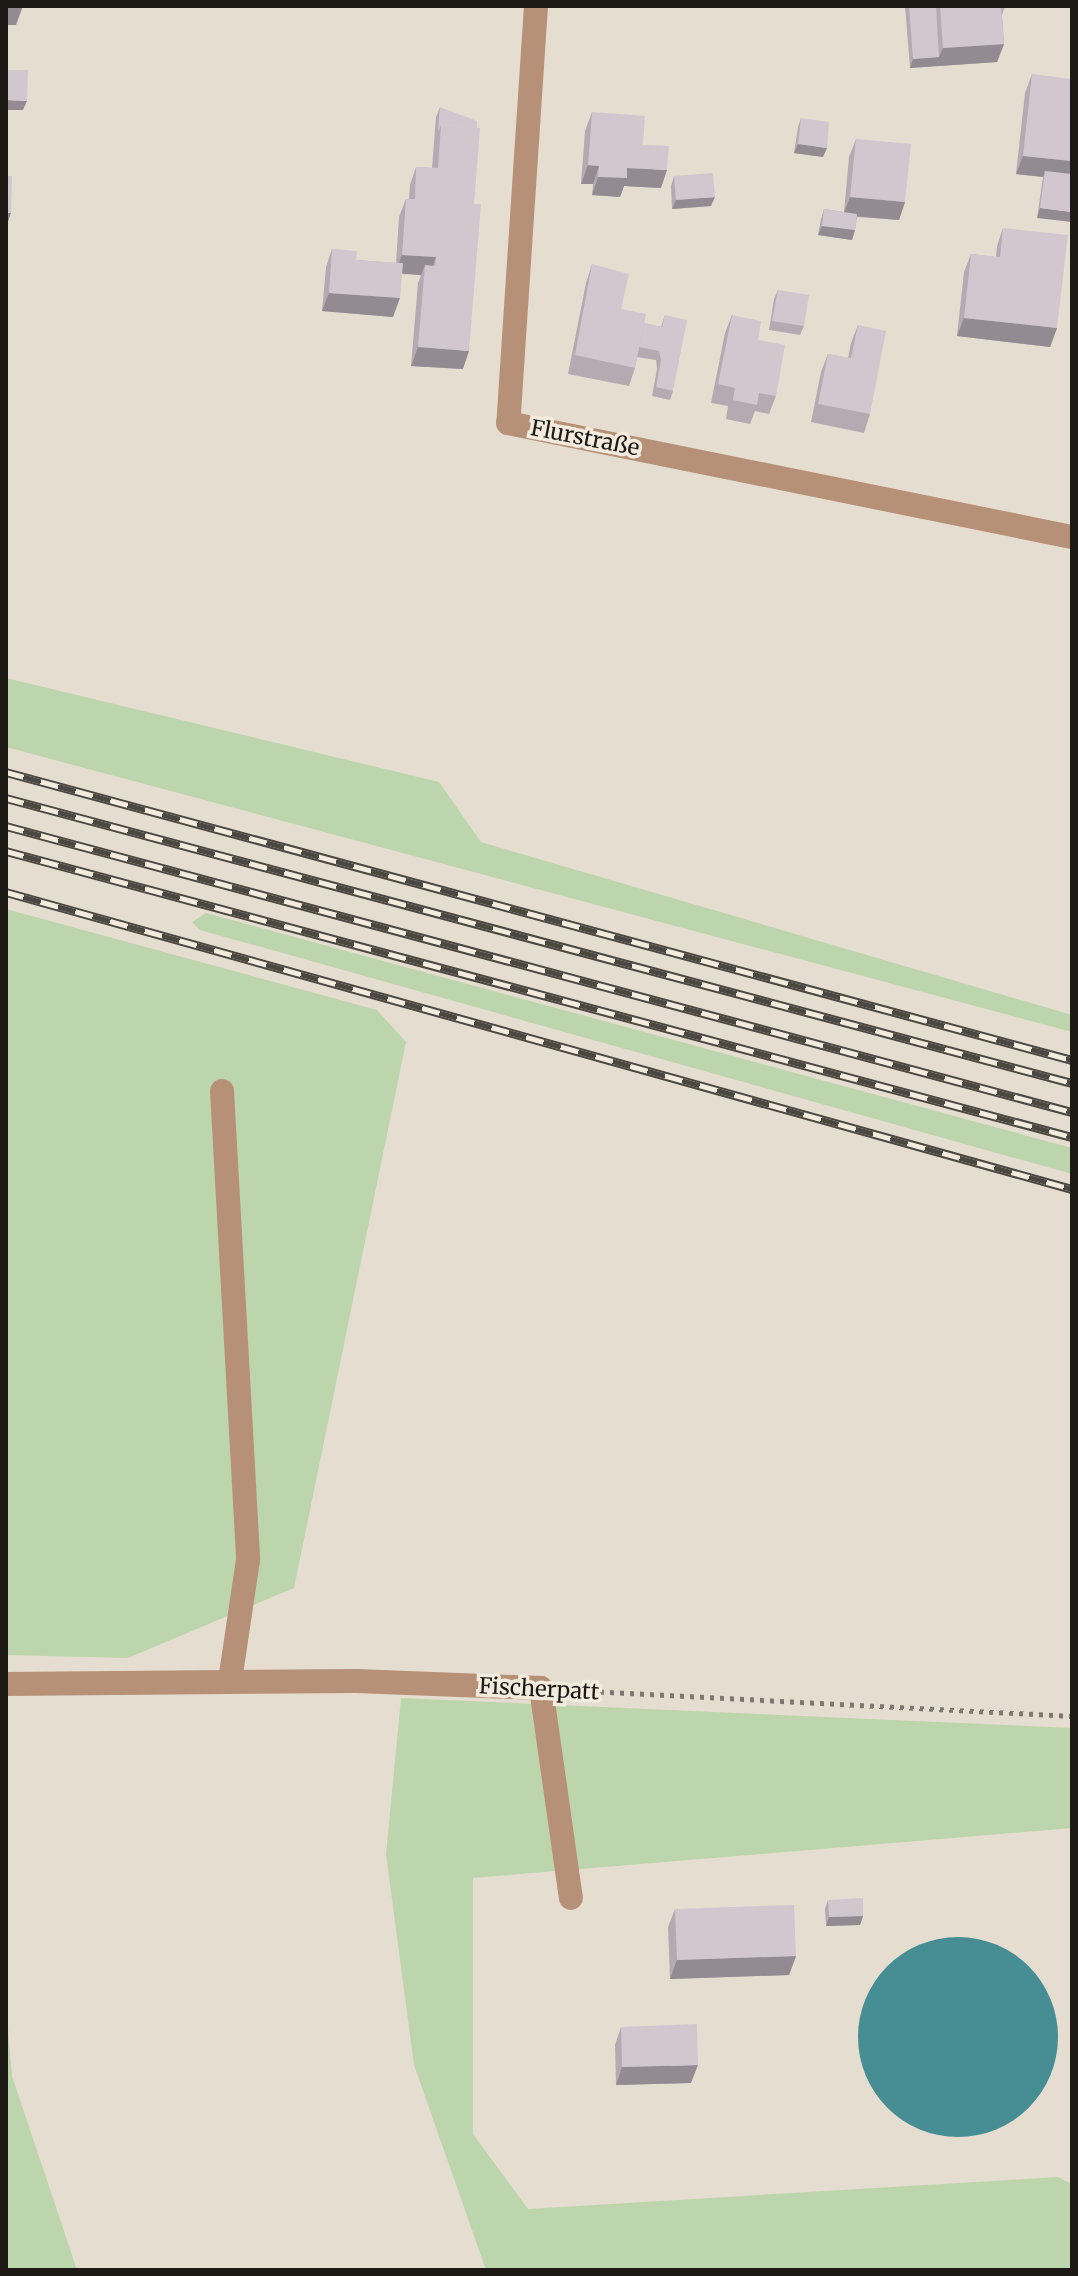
<!DOCTYPE html>
<meta charset="utf-8">
<style>
body{margin:0}
#map{position:relative;width:1078px;height:2276px;overflow:hidden;background:#e6ddd1;font-family:Merriweather,serif}
div>[style]{position:absolute}
.green>*{inset:0;background:#bdd5ac}
.water>*{inset:0;background:#478e94}
.round{border-radius:50%}
.path>*{height:5px;margin-top:-2.5px;transform-origin:0;background:repeating-linear-gradient(90deg,#7e7870 0 4px,transparent 0 10px)}
.minor>*{height:24px;margin:-12px;padding:0 12px;transform-origin:12px;border-radius:12px;background:#b79177}
.rail>*{height:9px;margin-top:-4.5px;transform-origin:0;background:repeating-linear-gradient(90deg,#f3ebde 0 18px,#4b4741 0 36px);box-sizing:border-box;border-block:2px solid #4b4741}
.wall>*{inset:0;background:#b5aab2}
.shaded-wall>*{inset:0;background:#938b91}
.building>*{inset:0;background:#d2c6cf}
span{translate:-50% -50%;white-space:nowrap;text-align:center;line-height:1.15;-webkit-text-stroke:7px #f3ebde;paint-order:stroke}
.street-label{font-size:22px;color:#1d1a16}
.frame{position:absolute;inset:0;border:8px solid #1d1a16;pointer-events:none}
</style>
<div id="map">
<div class="green">
<div style="clip-path:polygon(6px 678px,439px 782px,481px 842px,1072px 1015px,1072px 1032px,6px 747px)"></div>
<div style="clip-path:polygon(6px 909px,377px 1010px,406px 1042px,294px 1588px,128px 1658px,6px 1655px)"></div>
<div style="clip-path:polygon(206px 913px,1072px 1148px,1072px 1174px,200px 930px,192px 922px)"></div>
<div style="clip-path:polygon(401px 1698px,1072px 1728px,1072px 1828px,473px 1878px,473px 2134px,528px 2209px,1058px 2177px,1072px 2184px,1072px 2270px,486px 2270px,414px 2065px,386px 1854px)"></div>
<div style="clip-path:polygon(6px 2005px,12px 2076px,77px 2270px,6px 2270px)"></div>
</div>
<div class="water">
<div class="round" style="left:858px;top:1937px;width:200px;height:200px"></div>
</div>
<div class="path">
<div style="left:570px;top:1690px;width:503px;rotate:2.96deg"></div>
</div>
<div class="minor">
<div style="left:536px;top:6px;width:418px;rotate:93.8deg"></div>
<div style="left:508px;top:423px;width:575px;rotate:11.43deg"></div>
<div style="left:222px;top:1091px;width:470px;rotate:86.8deg"></div>
<div style="left:248px;top:1560px;width:122px;rotate:98.5deg"></div>
<div style="left:6px;top:1684px;width:350px;rotate:-0.5deg"></div>
<div style="left:356px;top:1681px;width:185px;rotate:2.2deg"></div>
<div style="left:541px;top:1688px;width:212px;rotate:81.9deg"></div>
</div>
<div class="rail">
<div style="left:6px;top:772px;width:1104px;rotate:15.12deg"></div>
<div style="left:6px;top:798px;width:1103px;rotate:14.97deg"></div>
<div style="left:6px;top:826px;width:1104px;rotate:15.02deg"></div>
<div style="left:6px;top:851px;width:1104px;rotate:15.02deg"></div>
<div style="left:6px;top:892px;width:1107px;rotate:15.57deg"></div>
</div>
<div class="wall">
<div style="clip-path:polygon(905px 6px,1005px 6px,1002px 15px,1004px 44px,997px 62px,910px 68px)"></div>
<div style="clip-path:polygon(1032px 74px,1072px 170px,1037px 218px,1043px 177px,1016px 174px,1025px 93px)"></div>
<div style="clip-path:polygon(440px 107px,463px 369px,411px 366px,418px 283px,421px 275px,402px 274px,393px 317px,322px 311px,326px 267px,332px 249px,356px 260px,396px 263px,399px 217px,406px 199px,409px 199px,410px 185px,416px 167px,432px 168px,436px 117px)"></div>
<div style="clip-path:polygon(592px 112px,643px 145px,661px 188px,624px 186px,620px 197px,592px 195px,593px 184px,581px 184px,585px 131px)"></div>
<div style="clip-path:polygon(801px 118px,823px 157px,794px 153px,798px 127px)"></div>
<div style="clip-path:polygon(856px 139px,905px 202px,899px 220px,857px 217px,855px 230px,852px 240px,818px 235px,821px 219px,824px 209px,844px 212px,849px 157px)"></div>
<div style="clip-path:polygon(674px 176px,711px 206px,672px 209px,671px 186px)"></div>
<div style="clip-path:polygon(1003px 228px,1057px 328px,1050px 347px,957px 336px,964px 272px,971px 254px,996px 257px,997px 246px)"></div>
<div style="clip-path:polygon(592px 264px,621px 309px,644px 323px,661px 327px,665px 315px,673px 391px,670px 400px,652px 396px,657px 369px,656px 360px,637px 357px,635px 368px,629px 386px,568px 374px,586px 283px)"></div>
<div style="clip-path:polygon(778px 290px,804px 326px,800px 335px,769px 330px,774px 299px)"></div>
<div style="clip-path:polygon(732px 315px,758px 340px,776px 396px,769px 414px,755px 411px,750px 424px,726px 419px,728px 406px,711px 403px,725px 333px)"></div>
<div style="clip-path:polygon(858px 325px,870px 414px,864px 433px,811px 422px,821px 372px,828px 354px,848px 358px,851px 343px)"></div>
<div style="clip-path:polygon(828px 1900px,863px 1916px,860px 1925px,826px 1926px,825px 1909px)"></div>
<div style="clip-path:polygon(675px 1909px,796px 1956px,789px 1975px,670px 1979px,668px 1927px)"></div>
<div style="clip-path:polygon(621px 2027px,691px 2083px,616px 2085px,615px 2045px)"></div>
</div>
<div class="shaded-wall">
<div style="clip-path:polygon(6px 6px,23px 6px,16px 25px,6px 25px)"></div>
<div style="clip-path:polygon(1004px 44px,997px 62px,910px 68px,913px 59px,939px 57px,943px 48px)"></div>
<div style="clip-path:polygon(6px 100px,27px 101px,23px 110px,6px 110px)"></div>
<div style="clip-path:polygon(798px 144px,827px 148px,823px 157px,794px 153px)"></div>
<div style="clip-path:polygon(1023px 156px,1072px 161px,1072px 170px,1068px 180px,1045px 171px,1043px 177px,1016px 174px)"></div>
<div style="clip-path:polygon(588px 165px,599px 166px,593px 184px,581px 184px)"></div>
<div style="clip-path:polygon(627px 168px,667px 170px,661px 188px,624px 186px,620px 197px,592px 195px,598px 177px)"></div>
<div style="clip-path:polygon(715px 197px,711px 206px,672px 209px,676px 200px)"></div>
<div style="clip-path:polygon(850px 197px,905px 202px,899px 220px,843px 215px)"></div>
<div style="clip-path:polygon(1040px 208px,1072px 212px,1072px 222px,1037px 218px)"></div>
<div style="clip-path:polygon(6px 213px,11px 213px,6px 227px)"></div>
<div style="clip-path:polygon(822px 226px,855px 230px,852px 240px,818px 235px)"></div>
<div style="clip-path:polygon(402px 255px,436px 257px,429px 276px,425px 265px,421px 275px,395px 273px)"></div>
<div style="clip-path:polygon(329px 293px,400px 298px,393px 317px,322px 311px)"></div>
<div style="clip-path:polygon(964px 318px,1057px 328px,1050px 347px,957px 336px)"></div>
<div style="clip-path:polygon(418px 347px,469px 351px,463px 369px,411px 366px)"></div>
<div style="clip-path:polygon(863px 1916px,860px 1925px,826px 1926px,829px 1917px)"></div>
<div style="clip-path:polygon(796px 1956px,789px 1975px,670px 1979px,677px 1960px)"></div>
<div style="clip-path:polygon(698px 2065px,691px 2083px,616px 2085px,622px 2067px)"></div>
</div>
<div class="building">
<div style="clip-path:polygon(909px 6px,936px 6px,939px 57px,913px 59px)"></div>
<div style="clip-path:polygon(940px 6px,1001px 6px,1004px 44px,943px 48px)"></div>
<div style="clip-path:polygon(6px 70px,28px 70px,27px 101px,6px 100px)"></div>
<div style="clip-path:polygon(1032px 74px,1072px 79px,1072px 161px,1023px 156px)"></div>
<div style="clip-path:polygon(440px 107px,477px 121px,477px 128px,441px 125px,438px 132px)"></div>
<div style="clip-path:polygon(592px 112px,645px 116px,643px 145px,669px 146px,667px 170px,627px 168px,627px 178px,598px 177px,599px 166px,588px 165px)"></div>
<div style="clip-path:polygon(801px 118px,829px 122px,827px 148px,798px 144px)"></div>
<div style="clip-path:polygon(441px 125px,480px 128px,474px 204px,481px 204px,469px 351px,418px 347px,425px 265px,435px 266px,436px 257px,402px 255px,406px 199px,415px 199px,416px 167px,438px 168px)"></div>
<div style="clip-path:polygon(856px 139px,911px 144px,905px 202px,850px 197px)"></div>
<div style="clip-path:polygon(1045px 171px,1072px 174px,1072px 212px,1040px 208px)"></div>
<div style="clip-path:polygon(713px 173px,715px 197px,676px 200px,674px 176px)"></div>
<div style="clip-path:polygon(6px 176px,12px 176px,11px 213px,6px 213px)"></div>
<div style="clip-path:polygon(824px 209px,857px 214px,855px 230px,822px 226px)"></div>
<div style="clip-path:polygon(1003px 228px,1068px 235px,1057px 328px,964px 318px,971px 254px,1000px 257px)"></div>
<div style="clip-path:polygon(332px 249px,357px 251px,356px 260px,403px 263px,400px 298px,329px 293px)"></div>
<div style="clip-path:polygon(592px 264px,629px 274px,621px 309px,646px 314px,635px 368px,575px 355px)"></div>
<div style="clip-path:polygon(778px 290px,809px 295px,804px 326px,772px 321px)"></div>
<div style="clip-path:polygon(665px 315px,687px 320px,673px 391px,656px 387px,661px 360px,659px 351px,639px 347px,644px 323px,662px 327px)"></div>
<div style="clip-path:polygon(732px 315px,761px 321px,758px 340px,785px 345px,776px 396px,759px 393px,757px 405px,733px 400px,735px 388px,718px 384px)"></div>
<div style="clip-path:polygon(858px 325px,886px 331px,870px 414px,818px 404px,828px 354px,851px 358px)"></div>
<div style="clip-path:polygon(863px 1898px,863px 1916px,829px 1917px,828px 1900px)"></div>
<div style="clip-path:polygon(794px 1905px,796px 1956px,677px 1960px,675px 1909px)"></div>
<div style="clip-path:polygon(697px 2024px,698px 2065px,622px 2067px,621px 2027px)"></div>
</div>
<div class="street-label">
<span style="left:585px;top:438px;rotate:11deg">Flurstraße</span>
<span style="left:539px;top:1689px;rotate:3deg">Fischerpatt</span>
</div>
<div class="frame"></div>
</div>
